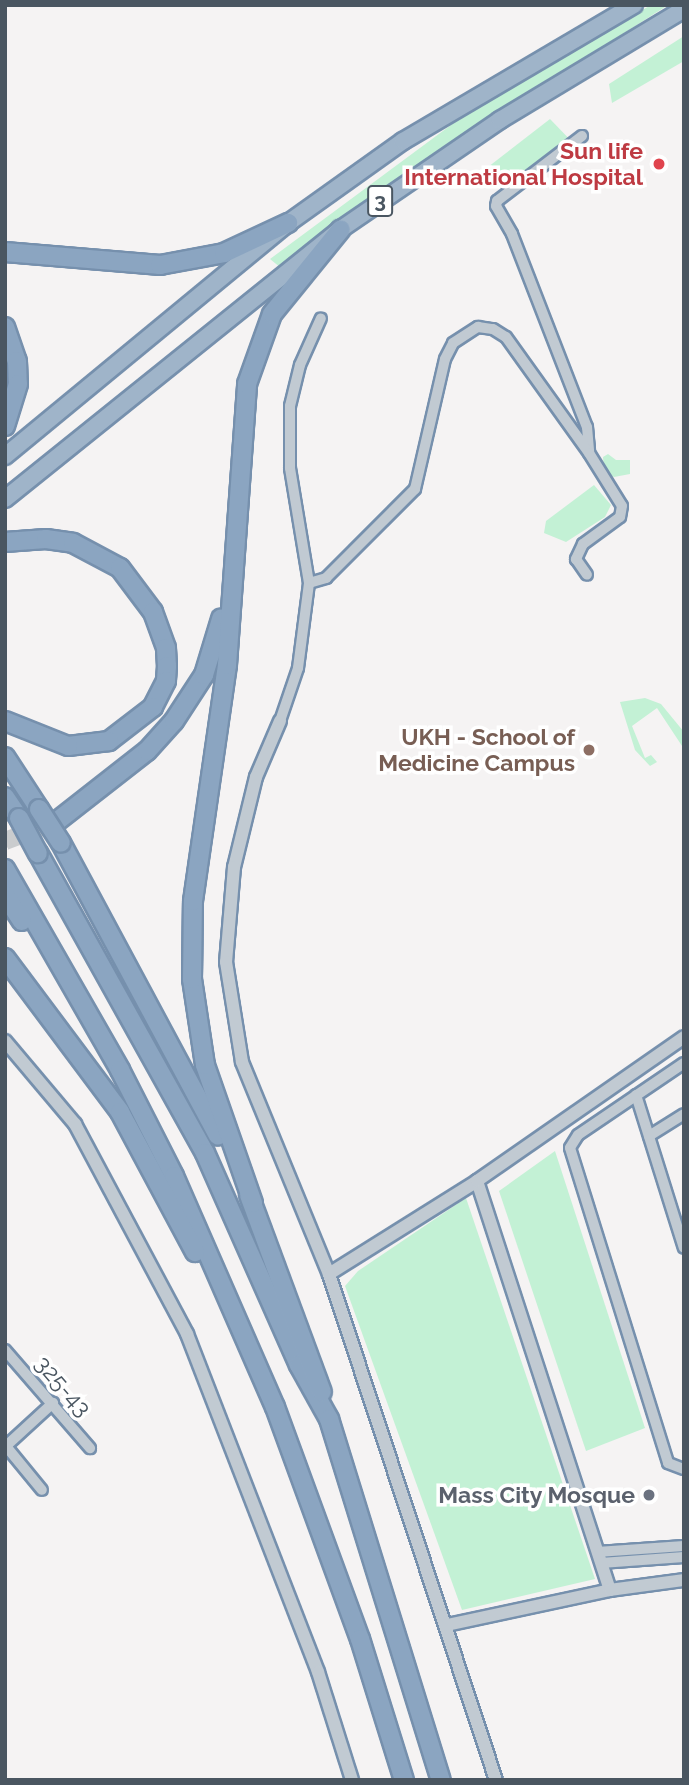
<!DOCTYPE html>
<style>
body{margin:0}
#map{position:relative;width:689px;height:1785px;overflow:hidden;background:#f5f3f3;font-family:Raleway,sans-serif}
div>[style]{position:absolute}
.green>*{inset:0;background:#c3f1d5}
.motorway-tunnel>*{height:18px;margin-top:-9px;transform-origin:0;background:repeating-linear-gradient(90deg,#caccce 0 18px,transparent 0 27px)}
.roads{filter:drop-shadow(2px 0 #7690ad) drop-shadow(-2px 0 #7690ad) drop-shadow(0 2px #7690ad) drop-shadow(0 -2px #7690ad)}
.minor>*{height:10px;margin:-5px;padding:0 5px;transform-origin:5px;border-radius:5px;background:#c1cad2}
.tertiary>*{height:12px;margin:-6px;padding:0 6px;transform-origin:6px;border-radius:6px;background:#c1cad2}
.trunk>*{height:16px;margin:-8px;padding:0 8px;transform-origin:8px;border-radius:8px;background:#9fb4c9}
.motorway>*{height:18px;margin:-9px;padding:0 9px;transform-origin:9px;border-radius:9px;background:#8ba5c1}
.bridges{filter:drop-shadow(2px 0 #7690ad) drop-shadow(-2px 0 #7690ad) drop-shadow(0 2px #7690ad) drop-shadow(0 -2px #7690ad)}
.motorway-bridge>*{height:18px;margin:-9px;padding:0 9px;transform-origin:9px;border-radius:9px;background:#8ba5c1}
.dots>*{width:19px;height:19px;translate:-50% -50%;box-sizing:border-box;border:4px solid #fff;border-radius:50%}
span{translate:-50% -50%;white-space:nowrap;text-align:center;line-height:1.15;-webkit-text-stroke:7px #fff;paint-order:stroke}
.shield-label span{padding:2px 5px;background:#fff;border:2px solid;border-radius:5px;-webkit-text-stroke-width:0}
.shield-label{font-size:21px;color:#4a5661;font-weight:700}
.health-label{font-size:23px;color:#be3a42;font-weight:700}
.right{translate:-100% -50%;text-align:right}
.education-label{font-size:23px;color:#785e54;font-weight:700}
.street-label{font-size:23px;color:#4a5661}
.worship-label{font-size:23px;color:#5b616d;font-weight:700}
.frame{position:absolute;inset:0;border:7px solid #4a5661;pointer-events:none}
</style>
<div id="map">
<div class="green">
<div style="clip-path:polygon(651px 5px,668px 5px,418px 165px,281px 268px,270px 259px,478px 105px)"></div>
<div style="clip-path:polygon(684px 36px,684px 61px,612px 103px,609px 84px)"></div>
<div style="clip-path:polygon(550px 119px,578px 148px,505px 196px,488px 167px)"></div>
<div style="clip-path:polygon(608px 454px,616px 460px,630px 460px,630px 474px,614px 477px,604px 472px,603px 457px)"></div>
<div style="clip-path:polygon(594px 485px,611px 505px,605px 517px,566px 542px,544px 533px,546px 521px)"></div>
<div style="clip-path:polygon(645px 698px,661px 704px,684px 732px,684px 749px,657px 708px,632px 726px,645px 758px,651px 755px,657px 762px,650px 766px,635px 750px,620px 702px)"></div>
<div style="clip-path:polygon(555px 1151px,645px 1428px,586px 1451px,499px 1191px)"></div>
<div style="clip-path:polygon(466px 1198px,595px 1579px,462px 1610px,345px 1286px,358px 1271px)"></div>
</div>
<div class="motorway-tunnel">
<div style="left:5px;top:841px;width:54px;rotate:-20.4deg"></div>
</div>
<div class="roads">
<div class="minor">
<div style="left:582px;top:136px;width:107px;rotate:142.6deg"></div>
<div style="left:497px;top:201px;width:5px;rotate:101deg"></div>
<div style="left:496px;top:206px;width:32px;rotate:60deg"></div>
<div style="left:512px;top:234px;width:207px;rotate:68.8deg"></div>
<div style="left:587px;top:427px;width:25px;rotate:85deg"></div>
<div style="left:309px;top:583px;width:18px;rotate:-16deg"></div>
<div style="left:326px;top:578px;width:126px;rotate:-45deg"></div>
<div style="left:415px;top:489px;width:133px;rotate:-77deg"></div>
<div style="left:445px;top:359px;width:18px;rotate:-63deg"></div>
<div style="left:453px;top:343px;width:30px;rotate:-33deg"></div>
<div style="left:478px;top:327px;width:15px;rotate:8deg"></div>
<div style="left:493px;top:329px;width:15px;rotate:32deg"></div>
<div style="left:506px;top:337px;width:143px;rotate:54.4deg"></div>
<div style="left:589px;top:453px;width:62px;rotate:58.1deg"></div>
<div style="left:622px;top:506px;width:11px;rotate:100deg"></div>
<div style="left:620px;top:517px;width:46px;rotate:143.9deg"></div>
<div style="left:583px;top:544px;width:17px;rotate:115deg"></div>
<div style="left:576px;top:559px;width:19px;rotate:55deg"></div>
<div style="left:280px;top:721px;width:56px;rotate:-71.2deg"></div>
<div style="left:298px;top:668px;width:86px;rotate:-82.6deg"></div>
<div style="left:309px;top:583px;width:117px;rotate:-99.4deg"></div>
<div style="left:290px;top:468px;width:62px;rotate:-90deg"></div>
<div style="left:290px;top:406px;width:42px;rotate:-76.3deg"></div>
<div style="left:300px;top:365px;width:51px;rotate:-65.9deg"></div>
<div style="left:684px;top:1063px;width:128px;rotate:145.8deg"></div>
<div style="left:578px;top:1135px;width:15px;rotate:122deg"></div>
<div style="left:570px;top:1148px;width:330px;rotate:72.7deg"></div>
<div style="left:668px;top:1463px;width:17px;rotate:21deg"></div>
<div style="left:636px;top:1095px;width:160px;rotate:72.6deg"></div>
<div style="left:649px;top:1136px;width:41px;rotate:-32.2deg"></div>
<div style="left:5px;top:1350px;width:130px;rotate:49.1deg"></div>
<div style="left:5px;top:1445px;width:58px;rotate:50.6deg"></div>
<div style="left:6px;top:1446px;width:64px;rotate:-42.5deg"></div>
<div style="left:597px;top:1552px;width:87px;rotate:-3.9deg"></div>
<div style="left:601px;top:1563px;width:83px;rotate:-4.1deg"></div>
</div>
<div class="tertiary">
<div style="left:280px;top:721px;width:61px;rotate:113.2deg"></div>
<div style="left:256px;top:777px;width:93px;rotate:103.7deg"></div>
<div style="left:234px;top:867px;width:95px;rotate:94.8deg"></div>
<div style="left:226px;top:962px;width:101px;rotate:80.9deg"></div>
<div style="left:242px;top:1062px;width:229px;rotate:67.7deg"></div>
<div style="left:329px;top:1274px;width:533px;rotate:71.74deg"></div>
<div style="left:5px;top:1041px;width:109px;rotate:49.9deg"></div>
<div style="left:75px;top:1124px;width:238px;rotate:61.9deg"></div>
<div style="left:187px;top:1334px;width:362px;rotate:68.8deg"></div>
<div style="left:318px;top:1672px;width:113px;rotate:72.5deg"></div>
<div style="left:477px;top:1181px;width:430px;rotate:72deg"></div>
<div style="left:329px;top:1274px;width:175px;rotate:-32.1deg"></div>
<div style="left:477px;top:1181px;width:252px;rotate:-34.8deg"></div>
<div style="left:447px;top:1625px;width:167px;rotate:-12.1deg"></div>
<div style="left:610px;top:1590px;width:75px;rotate:-7.7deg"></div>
</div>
<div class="trunk">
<div style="left:5px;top:456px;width:367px;rotate:-39.5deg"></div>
<div style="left:288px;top:223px;width:141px;rotate:-35.5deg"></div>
<div style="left:403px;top:141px;width:268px;rotate:-30.5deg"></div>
<div style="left:5px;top:499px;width:431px;rotate:-38.8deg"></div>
<div style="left:341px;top:229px;width:193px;rotate:-34.4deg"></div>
<div style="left:500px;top:120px;width:215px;rotate:-31.1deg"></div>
</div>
<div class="motorway">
<div style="left:5px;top:252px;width:156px;rotate:4.8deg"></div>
<div style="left:160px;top:265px;width:65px;rotate:-10.6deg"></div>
<div style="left:224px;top:253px;width:71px;rotate:-25.1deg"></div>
<div style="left:5px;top:327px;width:36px;rotate:71deg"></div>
<div style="left:17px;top:361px;width:23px;rotate:88deg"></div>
<div style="left:18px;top:384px;width:44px;rotate:107.2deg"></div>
<div style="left:5px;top:542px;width:41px;rotate:-4.2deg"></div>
<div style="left:46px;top:539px;width:27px;rotate:8deg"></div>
<div style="left:73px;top:543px;width:53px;rotate:28deg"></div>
<div style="left:120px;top:568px;width:55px;rotate:53.1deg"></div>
<div style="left:153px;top:612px;width:38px;rotate:70deg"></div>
<div style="left:166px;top:648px;width:18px;rotate:87deg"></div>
<div style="left:167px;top:666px;width:15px;rotate:94deg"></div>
<div style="left:166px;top:681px;width:29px;rotate:117deg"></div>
<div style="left:153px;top:707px;width:56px;rotate:142.3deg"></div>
<div style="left:109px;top:741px;width:41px;rotate:173deg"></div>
<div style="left:68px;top:746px;width:68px;rotate:-158.4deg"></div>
<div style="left:5px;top:757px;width:62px;rotate:56.8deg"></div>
<div style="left:5px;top:797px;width:25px;rotate:56deg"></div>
<div style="left:56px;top:822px;width:115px;rotate:-38deg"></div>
<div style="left:147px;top:751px;width:40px;rotate:-48deg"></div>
<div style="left:174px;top:721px;width:55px;rotate:-56.9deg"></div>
<div style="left:204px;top:675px;width:59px;rotate:-73.1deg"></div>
<div style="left:61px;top:843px;width:332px;rotate:61.8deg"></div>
<div style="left:38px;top:853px;width:343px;rotate:60.9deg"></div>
<div style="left:205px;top:1153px;width:232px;rotate:66.1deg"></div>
<div style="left:299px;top:1365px;width:62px;rotate:60.9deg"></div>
<div style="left:329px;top:1419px;width:378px;rotate:72.8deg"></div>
<div style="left:5px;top:869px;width:232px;rotate:60.2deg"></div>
<div style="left:120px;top:1070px;width:119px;rotate:63deg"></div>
<div style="left:174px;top:1176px;width:252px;rotate:66.4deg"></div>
<div style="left:275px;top:1407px;width:247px;rotate:69.9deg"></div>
<div style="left:360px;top:1639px;width:148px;rotate:72.7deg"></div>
<div style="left:5px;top:895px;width:31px;rotate:57deg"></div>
<div style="left:5px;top:958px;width:192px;rotate:53.2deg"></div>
<div style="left:120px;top:1112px;width:159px;rotate:61.8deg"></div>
<div style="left:249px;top:1195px;width:210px;rotate:69.7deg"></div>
<div style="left:253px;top:1203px;width:146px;rotate:-109.2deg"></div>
<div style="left:205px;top:1065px;width:87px;rotate:-98.6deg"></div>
<div style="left:192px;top:979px;width:78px;rotate:-89.3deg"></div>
<div style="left:193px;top:901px;width:238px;rotate:-81.8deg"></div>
<div style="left:227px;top:665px;width:282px;rotate:-85.9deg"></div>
<div style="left:247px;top:384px;width:74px;rotate:-70.3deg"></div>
<div style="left:272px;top:314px;width:109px;rotate:-50.9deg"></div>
</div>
</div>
<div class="bridges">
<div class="motorway-bridge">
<div style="left:39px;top:809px;width:40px;rotate:57.1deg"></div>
<div style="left:19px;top:818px;width:40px;rotate:62deg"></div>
</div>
</div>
<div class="dots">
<div style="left:659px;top:164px;background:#e0444e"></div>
<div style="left:589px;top:750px;background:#8d6e63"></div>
<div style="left:649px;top:1495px;background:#6b7280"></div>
</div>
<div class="shield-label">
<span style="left:380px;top:201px">3</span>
</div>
<div class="health-label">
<span class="right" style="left:643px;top:164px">Sun life<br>International Hospital</span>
</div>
<div class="education-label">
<span class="right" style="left:575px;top:750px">UKH - School of<br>Medicine Campus</span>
</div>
<div class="street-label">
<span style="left:63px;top:1386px;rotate:49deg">325-43</span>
</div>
<div class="worship-label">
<span class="right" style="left:635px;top:1495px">Mass City Mosque</span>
</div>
<div class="frame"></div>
</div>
